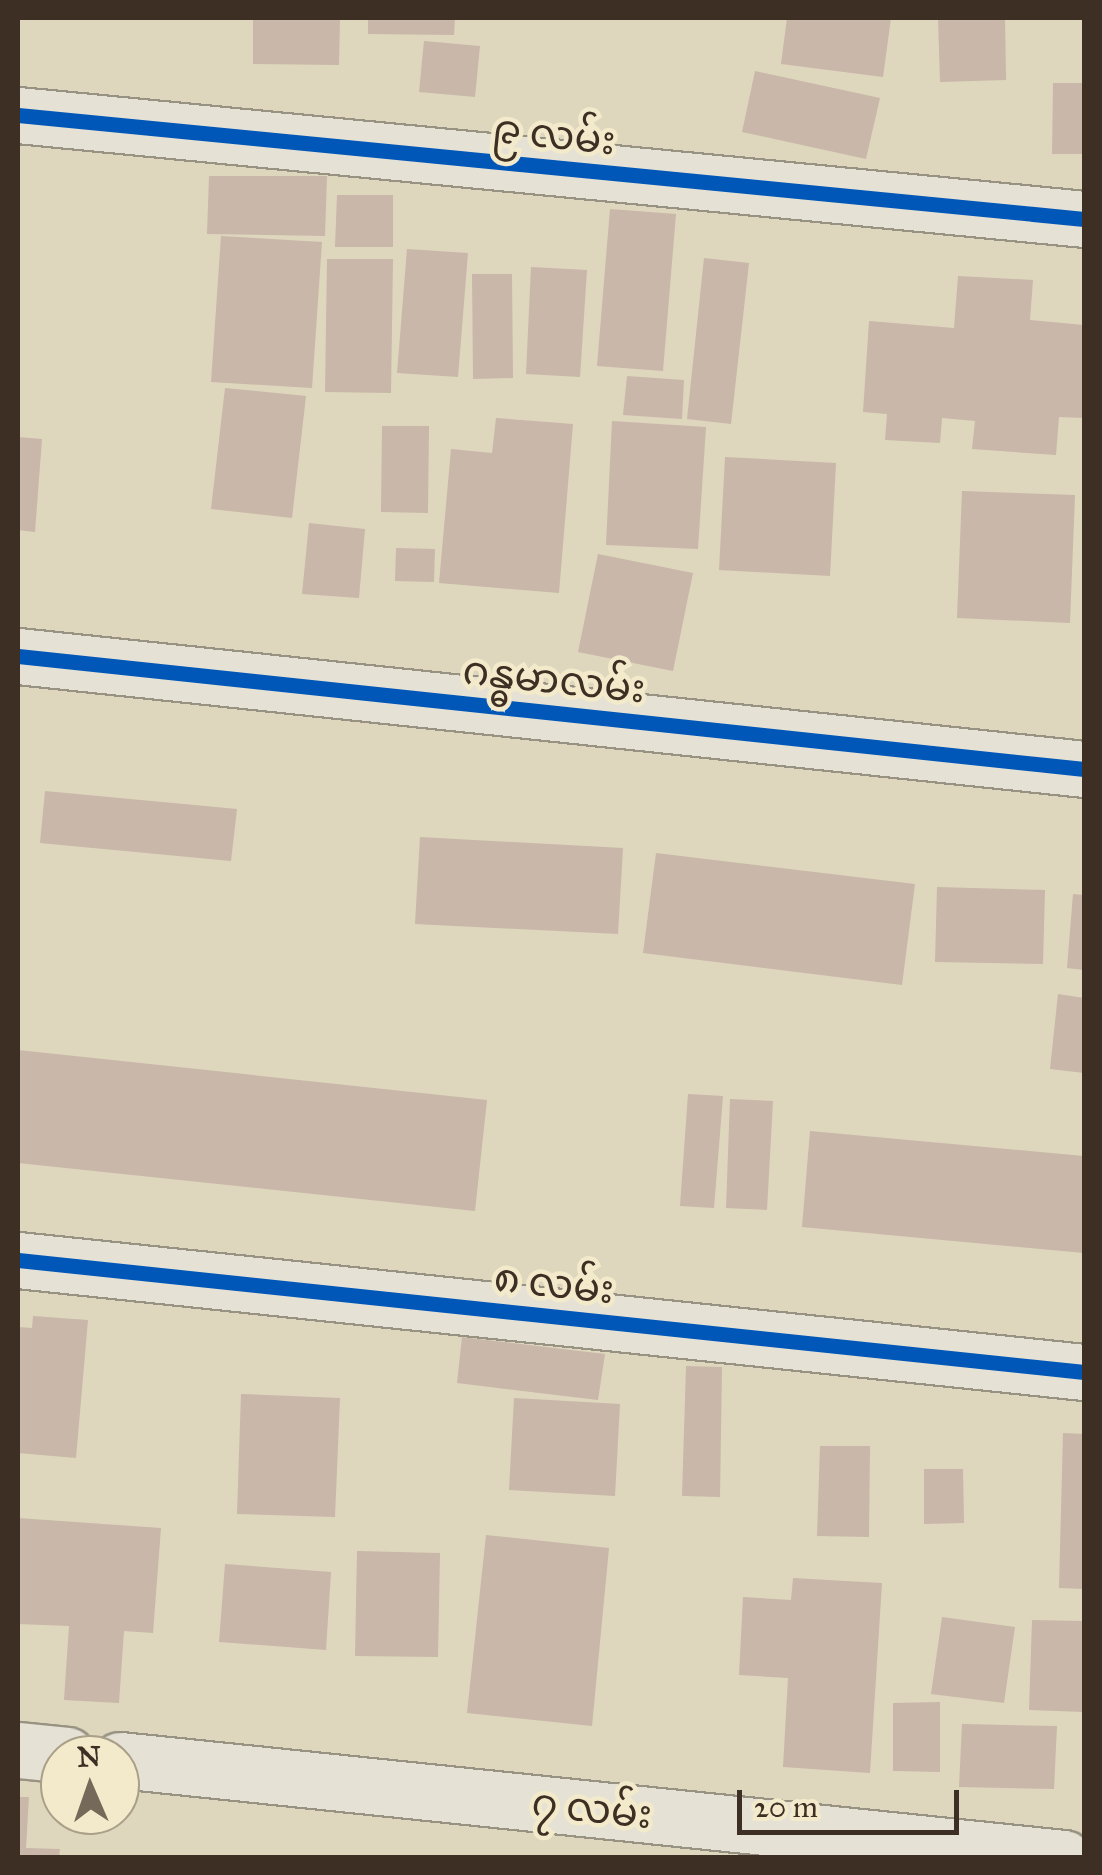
<!DOCTYPE html>
<meta charset="utf-8">
<style>
body{margin:0}
#map{position:relative;width:1102px;height:1875px;overflow:hidden;background:#ded7bd;font-family:"IM FELL Great Primer","Noto Sans Myanmar",serif}
div>[style]{position:absolute}
.building>*{inset:0;background:#c9b7a9}
.roads{filter:drop-shadow(2px 0 #989282) drop-shadow(-2px 0 #989282) drop-shadow(0 2px #989282) drop-shadow(0 -2px #989282)}
.minor>*{height:55px;margin:-27.5px;padding:0 27.5px;transform-origin:27.5px;border-radius:27.5px;background:#e5e1d4}
.cycleway>*{height:15px;margin:-7.5px;padding:0 7.5px;transform-origin:7.5px;border-radius:7.5px;background:#0057b8}
span{translate:-50% -50%;white-space:nowrap;text-align:center;line-height:1.15;-webkit-text-stroke:9px #f3eacb;paint-order:stroke}
.street-label{font-size:40px;color:#3d2f23}
.frame{position:absolute;inset:0;border:20px solid #3d2f23;pointer-events:none}
.north{position:absolute;left:40px;top:1735px;width:100px;height:100px;box-sizing:border-box;background:#f3eacb;border:2px solid #aa9f88;border-radius:50%;rotate:358deg;font-size:28px;font-weight:700;line-height:40px;text-align:center;color:#3d2f23}
.north::after{content:'';display:block;margin:auto;width:35px;height:45px;background:#756a59;clip-path:polygon(50% 0,100% 100%,50% 72%,0 100%)}
.scale{position:absolute;left:737px;top:1790px;width:222px;height:45px;box-sizing:border-box;border:5px solid #3d2f23;border-top:0;padding-left:12px;font-size:30px;line-height:35px;white-space:nowrap;color:#3d2f23;-webkit-text-stroke:8px #f3eacb;paint-order:stroke}
</style>
<div id="map">
<div class="building">
<div style="clip-path:polygon(253px 18px,340px 18px,339px 65px,253px 64px)"></div>
<div style="clip-path:polygon(368px 18px,455px 18px,454px 35px,368px 34px)"></div>
<div style="clip-path:polygon(787px 18px,891px 18px,883px 77px,781px 64px)"></div>
<div style="clip-path:polygon(938px 18px,1005px 18px,1006px 80px,940px 82px)"></div>
<div style="clip-path:polygon(424px 41px,480px 46px,475px 97px,419px 92px)"></div>
<div style="clip-path:polygon(755px 71px,880px 98px,866px 159px,742px 132px)"></div>
<div style="clip-path:polygon(1053px 83px,1084px 83px,1084px 154px,1052px 154px)"></div>
<div style="clip-path:polygon(209px 176px,327px 176px,325px 236px,207px 234px)"></div>
<div style="clip-path:polygon(337px 195px,393px 195px,393px 247px,335px 247px)"></div>
<div style="clip-path:polygon(610px 209px,676px 214px,663px 371px,597px 366px)"></div>
<div style="clip-path:polygon(221px 236px,322px 242px,312px 388px,211px 382px)"></div>
<div style="clip-path:polygon(407px 249px,468px 253px,458px 377px,397px 373px)"></div>
<div style="clip-path:polygon(704px 258px,749px 263px,731px 424px,687px 419px)"></div>
<div style="clip-path:polygon(327px 259px,393px 259px,391px 393px,325px 392px)"></div>
<div style="clip-path:polygon(531px 267px,587px 270px,580px 377px,526px 374px)"></div>
<div style="clip-path:polygon(472px 274px,512px 274px,513px 378px,473px 379px)"></div>
<div style="clip-path:polygon(958px 276px,1033px 280px,1030px 320px,1084px 325px,1084px 418px,1059px 417px,1056px 455px,972px 449px,975px 421px,942px 418px,940px 443px,885px 440px,887px 414px,863px 412px,869px 321px,954px 328px)"></div>
<div style="clip-path:polygon(627px 376px,684px 380px,682px 419px,623px 415px)"></div>
<div style="clip-path:polygon(225px 388px,306px 396px,292px 518px,211px 509px)"></div>
<div style="clip-path:polygon(496px 418px,573px 424px,559px 593px,439px 583px,451px 449px,492px 453px)"></div>
<div style="clip-path:polygon(612px 421px,706px 427px,698px 549px,606px 545px)"></div>
<div style="clip-path:polygon(382px 426px,429px 426px,428px 513px,381px 512px)"></div>
<div style="clip-path:polygon(18px 437px,42px 439px,35px 532px,18px 530px)"></div>
<div style="clip-path:polygon(725px 457px,836px 463px,830px 576px,719px 570px)"></div>
<div style="clip-path:polygon(962px 491px,1075px 495px,1070px 623px,957px 618px)"></div>
<div style="clip-path:polygon(309px 523px,365px 529px,359px 598px,302px 594px)"></div>
<div style="clip-path:polygon(396px 548px,435px 549px,434px 582px,395px 581px)"></div>
<div style="clip-path:polygon(598px 554px,693px 573px,673px 671px,578px 652px)"></div>
<div style="clip-path:polygon(45px 791px,237px 809px,231px 861px,40px 843px)"></div>
<div style="clip-path:polygon(420px 837px,623px 848px,618px 934px,415px 924px)"></div>
<div style="clip-path:polygon(656px 853px,915px 884px,902px 985px,643px 953px)"></div>
<div style="clip-path:polygon(937px 887px,1045px 890px,1043px 964px,935px 962px)"></div>
<div style="clip-path:polygon(1073px 894px,1084px 895px,1084px 970px,1067px 968px)"></div>
<div style="clip-path:polygon(1058px 994px,1084px 998px,1084px 1073px,1050px 1069px)"></div>
<div style="clip-path:polygon(18px 1050px,487px 1100px,475px 1211px,18px 1163px)"></div>
<div style="clip-path:polygon(688px 1094px,723px 1096px,714px 1208px,680px 1206px)"></div>
<div style="clip-path:polygon(730px 1099px,773px 1101px,767px 1210px,726px 1208px)"></div>
<div style="clip-path:polygon(810px 1131px,1084px 1156px,1084px 1253px,802px 1227px)"></div>
<div style="clip-path:polygon(33px 1316px,88px 1320px,76px 1458px,18px 1453px,18px 1327px,32px 1328px)"></div>
<div style="clip-path:polygon(462px 1337px,605px 1354px,598px 1400px,457px 1383px)"></div>
<div style="clip-path:polygon(686px 1366px,722px 1367px,720px 1497px,682px 1496px)"></div>
<div style="clip-path:polygon(241px 1394px,340px 1398px,335px 1517px,237px 1514px)"></div>
<div style="clip-path:polygon(514px 1398px,620px 1404px,615px 1496px,509px 1490px)"></div>
<div style="clip-path:polygon(1063px 1433px,1084px 1434px,1084px 1589px,1059px 1588px)"></div>
<div style="clip-path:polygon(820px 1446px,870px 1446px,869px 1537px,817px 1536px)"></div>
<div style="clip-path:polygon(924px 1469px,963px 1469px,964px 1523px,924px 1524px)"></div>
<div style="clip-path:polygon(18px 1518px,161px 1528px,153px 1633px,124px 1631px,119px 1703px,64px 1700px,69px 1626px,18px 1624px)"></div>
<div style="clip-path:polygon(486px 1535px,609px 1548px,592px 1726px,467px 1713px)"></div>
<div style="clip-path:polygon(357px 1551px,440px 1553px,438px 1657px,355px 1656px)"></div>
<div style="clip-path:polygon(225px 1564px,331px 1572px,326px 1650px,219px 1642px)"></div>
<div style="clip-path:polygon(793px 1578px,882px 1583px,870px 1773px,783px 1767px,788px 1678px,739px 1675px,743px 1597px,791px 1600px)"></div>
<div style="clip-path:polygon(942px 1617px,1015px 1627px,1004px 1703px,931px 1694px)"></div>
<div style="clip-path:polygon(1032px 1620px,1084px 1621px,1084px 1712px,1029px 1710px)"></div>
<div style="clip-path:polygon(940px 1702px,940px 1772px,893px 1771px,893px 1703px)"></div>
<div style="clip-path:polygon(962px 1724px,1057px 1726px,1054px 1789px,959px 1787px)"></div>
<div style="clip-path:polygon(18px 1797px,29px 1797px,26px 1848px,60px 1849px,59px 1858px,18px 1858px)"></div>
</div>
<div class="roads">
<div class="minor">
<div style="left:18px;top:115px;width:1071px;rotate:5.57deg"></div>
<div style="left:18px;top:656px;width:1072px;rotate:6.05deg"></div>
<div style="left:18px;top:1260px;width:1072px;rotate:6deg"></div>
<div style="left:18px;top:1750px;width:49px;rotate:5.8deg"></div>
<div style="left:120px;top:1760px;width:949px;rotate:5.93deg"></div>
</div>
</div>
<div class="cycleway">
<div style="left:18px;top:115px;width:1071px;rotate:5.57deg"></div>
<div style="left:18px;top:656px;width:1072px;rotate:6.05deg"></div>
<div style="left:18px;top:1260px;width:1072px;rotate:6deg"></div>
</div>
<div class="street-label">
<span style="left:554px;top:135px;rotate:6deg">၉ လမ်း</span>
<span style="left:554px;top:680px;rotate:6deg">ဂန္ဓမာလမ်း</span>
<span style="left:554px;top:1284px;rotate:6deg">၈ လမ်း</span>
<span style="left:592px;top:1809px;rotate:6deg">၇ လမ်း</span>
</div>
<div class="frame"></div>
<div class="north">N</div>
<div class="scale">20 m</div>
</div>
